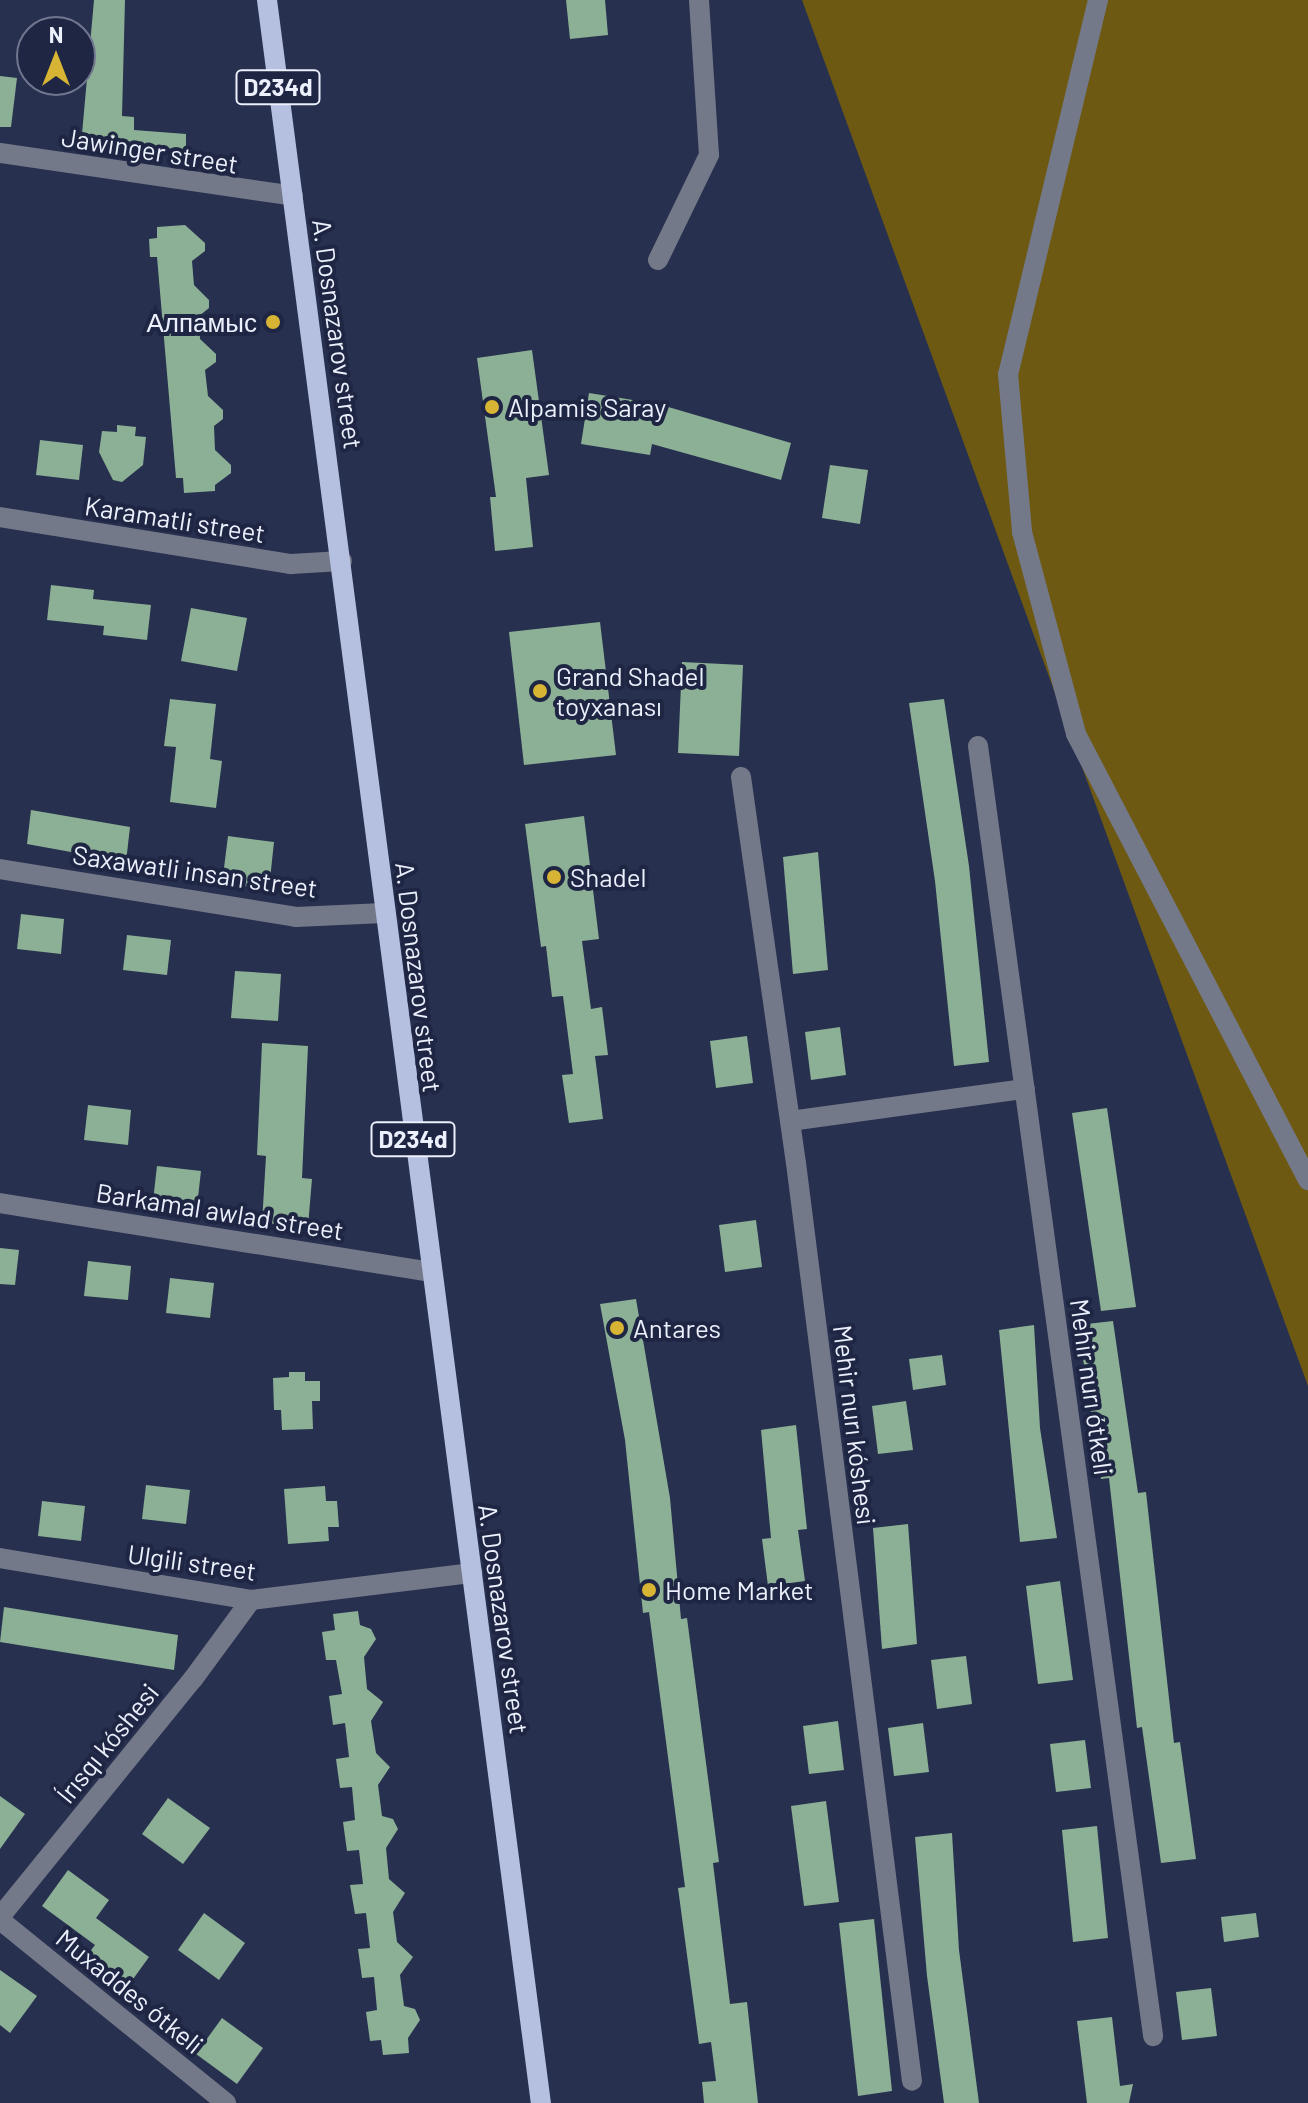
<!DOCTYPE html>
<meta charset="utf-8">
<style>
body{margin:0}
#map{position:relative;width:1308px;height:2103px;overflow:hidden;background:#28304f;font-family:Barlow,sans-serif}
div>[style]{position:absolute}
.green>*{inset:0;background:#6d5912}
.building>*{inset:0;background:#8cb095}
.minor>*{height:20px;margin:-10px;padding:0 10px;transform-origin:10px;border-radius:10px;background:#747989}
.major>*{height:20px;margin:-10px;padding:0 10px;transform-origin:10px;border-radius:10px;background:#b5bfe0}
.dots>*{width:22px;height:22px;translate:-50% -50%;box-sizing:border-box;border:4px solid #1f2644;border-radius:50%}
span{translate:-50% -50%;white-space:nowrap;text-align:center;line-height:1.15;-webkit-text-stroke:8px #1f2644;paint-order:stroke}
.shield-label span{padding:2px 6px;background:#1f2644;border:2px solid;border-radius:6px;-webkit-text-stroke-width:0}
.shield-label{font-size:24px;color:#ecf0fc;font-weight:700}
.street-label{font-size:26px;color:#ecf0fc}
.poi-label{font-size:26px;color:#ecf0fc}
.right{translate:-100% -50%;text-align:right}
.left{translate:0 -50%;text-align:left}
.north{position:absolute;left:16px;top:16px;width:80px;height:80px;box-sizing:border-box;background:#1f2644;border:2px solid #71778e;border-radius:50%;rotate:0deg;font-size:22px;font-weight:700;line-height:32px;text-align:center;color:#ecf0fc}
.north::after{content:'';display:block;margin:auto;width:28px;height:36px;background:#d8b434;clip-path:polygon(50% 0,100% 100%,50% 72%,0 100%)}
</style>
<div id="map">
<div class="green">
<div style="clip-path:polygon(802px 0,1308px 0,1308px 1386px)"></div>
</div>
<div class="building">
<div style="clip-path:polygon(94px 0,125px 0,122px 116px,134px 117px,134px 130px,186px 134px,186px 151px,82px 134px)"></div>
<div style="clip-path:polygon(566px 0,605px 0,608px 35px,570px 39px)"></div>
<div style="clip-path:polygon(0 76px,17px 78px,11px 127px,0 127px)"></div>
<div style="clip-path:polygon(185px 225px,205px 243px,205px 251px,192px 261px,194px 285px,209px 300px,209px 308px,199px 316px,200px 339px,216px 354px,216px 362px,205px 370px,208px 396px,223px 410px,223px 419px,214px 426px,215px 450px,231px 465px,231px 473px,215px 485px,215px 491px,184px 493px,183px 478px,176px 478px,157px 257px,150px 257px,149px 239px,157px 238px,157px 227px)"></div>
<div style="clip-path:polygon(532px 350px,549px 475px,526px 478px,533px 547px,495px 551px,490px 497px,496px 497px,477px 358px)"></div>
<div style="clip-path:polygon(589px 393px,658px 404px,791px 443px,781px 480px,652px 444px,650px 455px,581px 444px)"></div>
<div style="clip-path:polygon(117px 425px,136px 427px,135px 436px,146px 437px,143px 465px,122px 482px,113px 480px,99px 452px,102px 431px,117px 432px)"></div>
<div style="clip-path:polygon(40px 440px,83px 445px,79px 480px,36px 475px)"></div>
<div style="clip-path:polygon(830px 465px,868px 470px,860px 524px,822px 518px)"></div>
<div style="clip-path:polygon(51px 585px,94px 590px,93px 599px,151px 605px,147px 640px,103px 635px,104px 626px,47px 620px)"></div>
<div style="clip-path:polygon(191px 608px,247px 618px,237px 671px,181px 661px)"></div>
<div style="clip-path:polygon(600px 622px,616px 755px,524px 765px,509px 632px)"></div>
<div style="clip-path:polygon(682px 662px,743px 665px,739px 756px,678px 753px)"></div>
<div style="clip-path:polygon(170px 699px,216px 704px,210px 759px,222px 761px,216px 808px,170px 802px,176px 747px,164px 746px)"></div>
<div style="clip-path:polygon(944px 699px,969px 866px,989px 1062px,954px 1066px,935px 881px,909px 703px)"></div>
<div style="clip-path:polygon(31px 810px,130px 827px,126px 862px,27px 844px)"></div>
<div style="clip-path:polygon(584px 816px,599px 939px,582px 941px,591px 1009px,602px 1007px,608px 1055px,595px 1056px,603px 1119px,569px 1123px,562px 1075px,573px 1074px,563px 996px,552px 997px,546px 946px,541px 947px,525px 824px)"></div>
<div style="clip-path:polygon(228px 836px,274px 842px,269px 889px,222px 884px)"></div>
<div style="clip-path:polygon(818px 852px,828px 970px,793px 974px,783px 857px)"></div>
<div style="clip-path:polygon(21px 914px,64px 919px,61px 954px,17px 949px)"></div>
<div style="clip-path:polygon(127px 935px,171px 940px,167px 975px,123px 970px)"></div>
<div style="clip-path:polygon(235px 971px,281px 974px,278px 1021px,231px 1018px)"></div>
<div style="clip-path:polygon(840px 1027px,846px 1075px,811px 1080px,805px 1032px)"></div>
<div style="clip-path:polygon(747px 1036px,753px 1083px,716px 1088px,710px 1041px)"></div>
<div style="clip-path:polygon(262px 1043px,308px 1046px,302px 1178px,312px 1179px,308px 1226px,262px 1223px,266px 1156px,257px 1155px)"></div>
<div style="clip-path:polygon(88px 1105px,131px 1110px,128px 1145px,84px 1140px)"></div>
<div style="clip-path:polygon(1107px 1108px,1136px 1307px,1101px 1311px,1072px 1113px)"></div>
<div style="clip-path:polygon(157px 1166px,201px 1171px,197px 1206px,153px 1201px)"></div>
<div style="clip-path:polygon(756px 1220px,762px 1267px,725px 1272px,719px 1225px)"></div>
<div style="clip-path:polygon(0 1248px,19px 1250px,15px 1285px,0 1284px)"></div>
<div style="clip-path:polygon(88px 1261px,131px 1266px,128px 1300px,84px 1296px)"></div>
<div style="clip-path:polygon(170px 1278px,214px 1283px,210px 1318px,166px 1313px)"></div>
<div style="clip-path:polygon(636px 1299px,670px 1498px,681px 1619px,687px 1618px,719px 1862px,713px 1863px,730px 2004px,747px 2002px,758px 2103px,704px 2103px,702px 2082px,716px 2081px,711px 2042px,699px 2044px,678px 1888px,685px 1887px,649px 1612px,643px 1613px,625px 1440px,600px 1304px)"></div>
<div style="clip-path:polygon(1113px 1321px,1138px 1493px,1146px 1492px,1174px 1743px,1180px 1742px,1196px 1859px,1161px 1863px,1142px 1727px,1137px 1728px,1109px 1478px,1101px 1479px,1078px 1325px)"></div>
<div style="clip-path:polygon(1034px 1325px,1040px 1428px,1057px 1538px,1020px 1542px,999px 1330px)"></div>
<div style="clip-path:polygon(942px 1355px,946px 1385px,913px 1390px,909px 1359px)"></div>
<div style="clip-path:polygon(289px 1372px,305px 1372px,305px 1381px,320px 1381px,320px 1401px,312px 1401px,313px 1429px,282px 1430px,281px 1410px,274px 1410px,273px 1378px,289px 1377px)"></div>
<div style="clip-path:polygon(906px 1401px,913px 1450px,878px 1454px,872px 1406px)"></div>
<div style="clip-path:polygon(796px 1425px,807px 1529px,798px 1530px,805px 1581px,768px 1586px,762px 1539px,771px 1538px,761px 1430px)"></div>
<div style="clip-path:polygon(146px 1485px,190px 1490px,186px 1524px,142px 1519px)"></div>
<div style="clip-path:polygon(325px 1486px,326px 1501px,337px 1501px,339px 1527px,328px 1527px,329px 1541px,288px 1544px,284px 1489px)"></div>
<div style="clip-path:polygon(42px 1501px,85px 1506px,81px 1541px,38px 1536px)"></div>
<div style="clip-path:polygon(908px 1524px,917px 1644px,882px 1649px,873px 1528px)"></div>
<div style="clip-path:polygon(1060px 1581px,1073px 1680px,1038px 1684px,1026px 1586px)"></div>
<div style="clip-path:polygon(4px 1607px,178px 1635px,174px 1670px,0 1642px)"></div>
<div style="clip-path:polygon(358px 1611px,360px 1625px,371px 1629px,376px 1639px,364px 1657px,367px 1689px,383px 1702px,371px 1721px,376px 1753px,390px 1767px,378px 1785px,382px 1816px,393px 1819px,398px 1829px,386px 1848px,389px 1879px,405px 1893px,393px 1912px,397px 1942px,413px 1957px,400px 1975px,404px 2006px,415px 2009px,420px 2020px,408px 2038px,409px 2053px,383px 2055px,381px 2040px,370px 2041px,366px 2012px,377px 2010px,374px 1977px,362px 1978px,358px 1949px,370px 1948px,366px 1913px,355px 1914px,350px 1885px,363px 1884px,359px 1850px,347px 1851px,343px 1822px,355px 1820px,352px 1787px,340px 1788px,336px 1759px,349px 1757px,345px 1723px,333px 1725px,329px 1696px,342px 1694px,336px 1660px,326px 1660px,322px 1632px,335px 1630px,333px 1614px)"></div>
<div style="clip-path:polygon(966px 1656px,972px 1704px,937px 1709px,931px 1660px)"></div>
<div style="clip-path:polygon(838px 1721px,844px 1770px,809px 1774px,803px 1726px)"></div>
<div style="clip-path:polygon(923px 1723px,929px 1772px,894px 1776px,888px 1728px)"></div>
<div style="clip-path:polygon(1085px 1740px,1091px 1788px,1056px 1792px,1050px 1744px)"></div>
<div style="clip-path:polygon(0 1796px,25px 1814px,0 1849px)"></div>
<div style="clip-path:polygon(168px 1798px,210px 1828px,183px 1864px,142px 1834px)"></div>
<div style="clip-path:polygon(826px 1801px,839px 1902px,804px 1906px,791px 1806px)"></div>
<div style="clip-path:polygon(1097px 1826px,1108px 1938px,1073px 1942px,1062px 1830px)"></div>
<div style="clip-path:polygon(952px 1833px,959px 1950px,979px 2103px,944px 2103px,927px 1976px,915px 1837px)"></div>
<div style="clip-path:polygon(68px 1870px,109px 1900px,96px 1918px,149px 1957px,123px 1993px,81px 1963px,95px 1945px,42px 1906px)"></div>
<div style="clip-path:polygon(204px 1913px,245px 1943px,219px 1980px,178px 1950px)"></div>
<div style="clip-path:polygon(1256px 1913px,1259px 1937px,1224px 1942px,1221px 1917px)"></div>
<div style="clip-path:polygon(874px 1919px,892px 2091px,858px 2096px,839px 1923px)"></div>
<div style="clip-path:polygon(0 1970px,37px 1996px,10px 2033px,0 2025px)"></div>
<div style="clip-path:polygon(1211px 1988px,1217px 2036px,1182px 2040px,1176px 1992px)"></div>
<div style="clip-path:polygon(1112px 2017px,1120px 2086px,1133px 2084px,1129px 2103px,1087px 2103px,1077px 2021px)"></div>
<div style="clip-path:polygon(222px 2018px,263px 2048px,237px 2084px,196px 2054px)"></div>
</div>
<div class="minor">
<div style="left:1098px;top:0;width:385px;rotate:103.5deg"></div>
<div style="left:1008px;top:374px;width:159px;rotate:84.9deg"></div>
<div style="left:1022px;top:532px;width:209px;rotate:75deg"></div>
<div style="left:1076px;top:734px;width:503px;rotate:62.52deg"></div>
<div style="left:0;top:153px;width:296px;rotate:8.3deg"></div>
<div style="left:658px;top:260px;width:117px;rotate:-64.1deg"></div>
<div style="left:709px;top:155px;width:155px;rotate:-93.7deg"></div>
<div style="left:0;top:517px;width:295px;rotate:9.2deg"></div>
<div style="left:291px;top:564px;width:51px;rotate:-3.4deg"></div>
<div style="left:978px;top:746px;width:1302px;rotate:82.27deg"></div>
<div style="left:741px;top:777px;width:390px;rotate:81.9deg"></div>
<div style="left:796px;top:1163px;width:925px;rotate:82.8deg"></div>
<div style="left:0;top:869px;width:300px;rotate:9.2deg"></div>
<div style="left:296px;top:917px;width:88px;rotate:-2.6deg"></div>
<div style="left:790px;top:1121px;width:237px;rotate:-7.8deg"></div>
<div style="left:0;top:1203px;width:436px;rotate:9.1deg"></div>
<div style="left:0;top:1558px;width:254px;rotate:9.5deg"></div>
<div style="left:251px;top:1600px;width:223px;rotate:-7deg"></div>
<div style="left:0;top:1917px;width:306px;rotate:-51deg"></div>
<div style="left:193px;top:1679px;width:98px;rotate:-53.7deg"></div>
<div style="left:0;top:1920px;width:291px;rotate:39deg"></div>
</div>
<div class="major">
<div style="left:267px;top:0;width:2121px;rotate:82.58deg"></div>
</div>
<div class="dots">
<div style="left:273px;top:322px;background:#d8b434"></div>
<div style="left:492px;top:407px;background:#d8b434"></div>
<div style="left:540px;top:691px;background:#d8b434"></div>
<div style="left:554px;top:877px;background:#d8b434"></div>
<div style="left:617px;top:1328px;background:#d8b434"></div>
<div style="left:649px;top:1590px;background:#d8b434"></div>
</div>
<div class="shield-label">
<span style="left:278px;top:87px">D234d</span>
<span style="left:413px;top:1139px">D234d</span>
</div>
<div class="street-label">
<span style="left:150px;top:150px;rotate:9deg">Jawinger street</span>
<span style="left:338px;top:334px;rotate:82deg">A. Dosnazarov street</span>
<span style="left:175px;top:519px;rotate:9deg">Karamatli street</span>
<span style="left:195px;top:871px;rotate:8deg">Saxawatli insan street</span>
<span style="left:419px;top:977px;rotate:83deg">A. Dosnazarov street</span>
<span style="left:220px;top:1211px;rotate:9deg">Barkamal awlad street</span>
<span style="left:1092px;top:1387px;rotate:82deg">Mehir nurı ótkeli</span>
<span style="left:855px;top:1425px;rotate:83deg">Mehir nurı kóshesi</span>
<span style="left:192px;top:1562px;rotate:8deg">Ulgili street</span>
<span style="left:504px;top:1619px;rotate:82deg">A. Dosnazarov street</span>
<span style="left:107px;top:1743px;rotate:-51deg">Írısqı kóshesi</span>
<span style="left:130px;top:1991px;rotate:39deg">Muxaddes ótkeli</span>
</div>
<div class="poi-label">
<span class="right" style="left:257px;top:322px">Алпамыс</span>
<span class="left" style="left:508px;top:407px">Alpamis Saray</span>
<span class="left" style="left:556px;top:691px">Grand Shadel<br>toyxanası</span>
<span class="left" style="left:570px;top:877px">Shadel</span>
<span class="left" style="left:633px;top:1328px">Antares</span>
<span class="left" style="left:665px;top:1590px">Home Market</span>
</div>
<div class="north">N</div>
</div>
